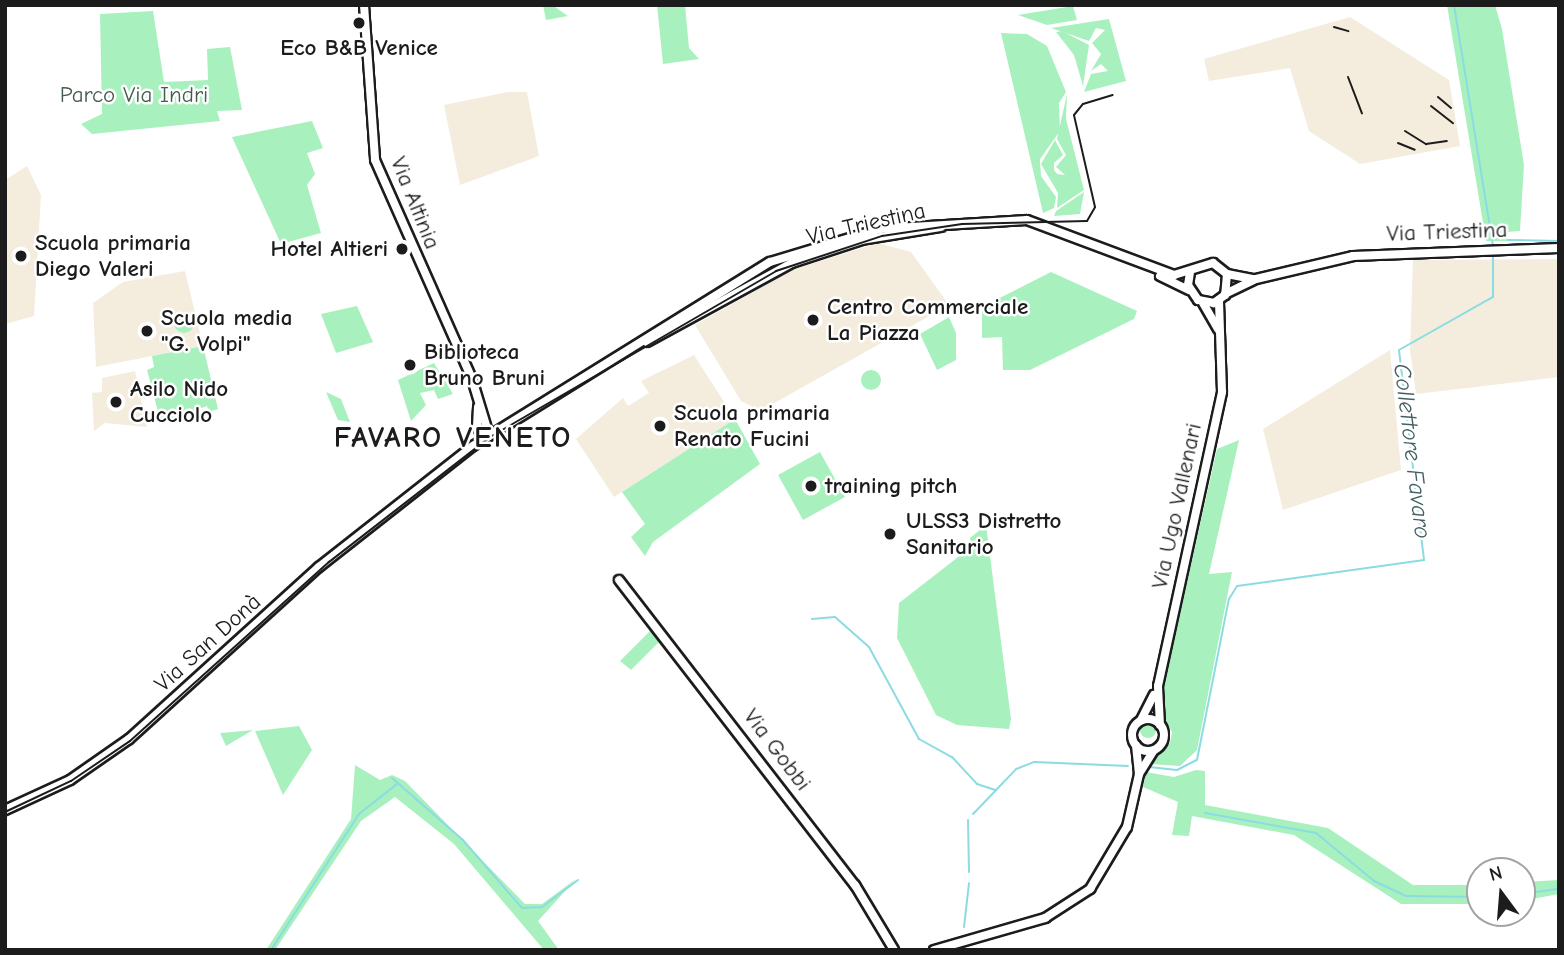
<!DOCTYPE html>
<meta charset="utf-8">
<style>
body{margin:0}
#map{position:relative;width:1564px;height:955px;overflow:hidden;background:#fff;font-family:"Comic Neue",sans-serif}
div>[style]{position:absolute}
.built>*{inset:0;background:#f4edde}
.green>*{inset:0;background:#a8f1be}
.round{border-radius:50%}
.stream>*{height:2px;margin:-1px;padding:0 1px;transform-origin:1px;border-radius:1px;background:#8bdce2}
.roads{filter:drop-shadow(2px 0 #1c1c1c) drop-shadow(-2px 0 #1c1c1c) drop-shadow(0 2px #1c1c1c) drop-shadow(0 -2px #1c1c1c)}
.secondary>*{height:8px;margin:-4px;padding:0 4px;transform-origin:4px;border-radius:4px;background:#fff}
.secondary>.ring{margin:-4px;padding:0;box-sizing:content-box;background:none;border:8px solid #fff;border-radius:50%}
.tram>*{height:2px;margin:-1px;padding:0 1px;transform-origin:1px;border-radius:1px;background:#1c1c1c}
.dots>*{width:19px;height:19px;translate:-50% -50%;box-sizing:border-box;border:4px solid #fff;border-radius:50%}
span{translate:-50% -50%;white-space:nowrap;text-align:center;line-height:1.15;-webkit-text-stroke:5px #fff;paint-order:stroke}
.poi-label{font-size:23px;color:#1c1c1c;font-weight:700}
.left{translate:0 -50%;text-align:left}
.right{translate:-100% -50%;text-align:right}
.park-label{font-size:23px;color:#465c4d}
.street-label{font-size:23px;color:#1c1c1c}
.water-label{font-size:24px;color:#435f61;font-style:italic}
.district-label{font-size:30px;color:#1c1c1c;font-weight:700;letter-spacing:2px}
.frame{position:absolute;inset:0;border:7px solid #1c1c1c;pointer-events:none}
.north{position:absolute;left:1466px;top:857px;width:70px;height:70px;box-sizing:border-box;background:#fff;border:2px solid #a4a4a4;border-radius:50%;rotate:344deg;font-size:19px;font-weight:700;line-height:28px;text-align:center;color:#1c1c1c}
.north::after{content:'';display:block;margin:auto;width:24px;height:32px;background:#1c1c1c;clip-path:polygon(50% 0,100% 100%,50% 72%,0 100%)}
</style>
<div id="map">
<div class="built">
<div style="clip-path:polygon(1350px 17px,1449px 80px,1460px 146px,1360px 164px,1309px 131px,1290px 68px,1209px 81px,1204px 59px)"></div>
<div style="clip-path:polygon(508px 92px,527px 92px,539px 156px,460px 185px,444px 105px)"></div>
<div style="clip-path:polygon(27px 166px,41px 195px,34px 316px,5px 324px,5px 180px)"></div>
<div style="clip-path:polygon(878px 243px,911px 252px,949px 305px,760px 411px,741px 401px,695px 325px,792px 270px)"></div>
<div style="clip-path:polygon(1559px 259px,1559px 377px,1416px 394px,1410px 350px,1413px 260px)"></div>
<div style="clip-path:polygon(185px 271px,203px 346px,96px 367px,93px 303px,123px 282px)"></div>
<div style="clip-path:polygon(1390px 350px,1401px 470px,1283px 510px,1263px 429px)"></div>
<div style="clip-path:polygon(694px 355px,735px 419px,614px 497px,576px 439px,623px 398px,628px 406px,649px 393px,641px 381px)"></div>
<div style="clip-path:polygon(135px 371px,147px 427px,105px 423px,94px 431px,92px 393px,102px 392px,102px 378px)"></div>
</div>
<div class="green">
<div style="clip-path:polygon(543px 5px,552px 5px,568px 16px,546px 20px)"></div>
<div style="clip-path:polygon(657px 5px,685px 5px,689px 48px,699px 59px,663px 64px)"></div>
<div style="clip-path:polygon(1447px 5px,1495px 5px,1502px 29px,1524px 165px,1520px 231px,1506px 232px,1508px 241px,1486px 241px)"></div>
<div style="clip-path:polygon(1073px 6px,1077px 20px,1047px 25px,1018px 15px)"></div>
<div style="clip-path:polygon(153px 11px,164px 82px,208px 80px,207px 49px,230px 47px,242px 110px,217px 111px,220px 121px,92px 134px,81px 124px,102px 114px,100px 14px)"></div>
<div style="clip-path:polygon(1109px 19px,1126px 81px,1084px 92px,1091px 74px,1108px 71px,1101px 64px,1091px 71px,1101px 54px,1092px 43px,1105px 30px,1096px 28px,1089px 41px,1051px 28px)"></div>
<div style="clip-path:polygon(1062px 31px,1089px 45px,1083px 86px,1074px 55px,1056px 32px)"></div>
<div style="clip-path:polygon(1001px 33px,1027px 34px,1047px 46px,1066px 92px,1059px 103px,1060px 131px,1040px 159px,1041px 176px,1056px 197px,1054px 208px,1043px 213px)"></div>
<div style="clip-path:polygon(1067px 94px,1066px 119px,1084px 190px,1057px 208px,1058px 193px,1041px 164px,1055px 140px,1063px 155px,1054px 163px,1054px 170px,1057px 174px,1065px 175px,1056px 167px,1066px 155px,1057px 139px)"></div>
<div style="clip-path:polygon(312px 121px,323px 148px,307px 153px,315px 174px,307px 185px,321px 233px,281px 244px,232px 137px)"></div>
<div style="clip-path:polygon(1084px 192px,1080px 214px,1054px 216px,1056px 211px)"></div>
<div style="clip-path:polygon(1051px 272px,1137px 311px,1134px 319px,1030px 370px,1003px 370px,1002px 337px,982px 338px,982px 307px)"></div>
<div style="clip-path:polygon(357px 306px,373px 342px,336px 353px,321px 314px)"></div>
<div class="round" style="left:174px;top:313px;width:20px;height:20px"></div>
<div style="clip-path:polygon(949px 317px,956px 333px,956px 360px,937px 370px,920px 334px)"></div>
<div style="clip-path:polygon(203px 346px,218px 409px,209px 412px,207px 406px,161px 423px,147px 370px,154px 367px,152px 356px)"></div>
<div style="clip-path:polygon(434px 363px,453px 394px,438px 399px,434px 390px,420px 393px,426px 405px,411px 421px,398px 380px)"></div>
<div class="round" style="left:861px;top:370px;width:20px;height:20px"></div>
<div style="clip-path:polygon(326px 392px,341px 399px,350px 422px,338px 420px)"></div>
<div style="clip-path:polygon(735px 419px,760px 464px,653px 542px,645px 556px,631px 537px,645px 524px,622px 492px)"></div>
<div style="clip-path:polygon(1239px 440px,1209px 574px,1232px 572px,1197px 750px,1180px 766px,1150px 764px,1170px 743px,1172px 732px,1159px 708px,1217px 449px)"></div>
<div style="clip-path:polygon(820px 452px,845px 497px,803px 520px,778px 475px)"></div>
<div style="clip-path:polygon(986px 525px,1011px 719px,1009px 729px,957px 725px,936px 715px,897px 638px,899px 603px,971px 547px,970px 538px)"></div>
<div style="clip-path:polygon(651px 630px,660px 641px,631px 670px,620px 661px)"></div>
<div class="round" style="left:1140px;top:722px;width:16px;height:16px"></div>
<div style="clip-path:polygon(299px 726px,312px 750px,283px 795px,255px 731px)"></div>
<div style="clip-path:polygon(253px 730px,226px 746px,220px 733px,221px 733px)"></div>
<div style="clip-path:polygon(355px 765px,380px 780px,392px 775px,405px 781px,525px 904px,542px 904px,576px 879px,538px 921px,559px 950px,544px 950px,454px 844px,395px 797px,361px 821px,275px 950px,266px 950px,351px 819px)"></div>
<div style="clip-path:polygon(1196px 770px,1205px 771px,1205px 805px,1328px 828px,1413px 885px,1480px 885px,1480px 904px,1401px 904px,1294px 835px,1192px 816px,1189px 836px,1172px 835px,1178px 802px,1143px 787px,1146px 772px,1174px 777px)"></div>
<div style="clip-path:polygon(1559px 880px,1559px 894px,1522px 901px,1522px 882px)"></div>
</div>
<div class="stream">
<div style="left:1454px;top:5px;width:245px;rotate:80.8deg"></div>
<div style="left:1508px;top:240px;width:51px;rotate:1.1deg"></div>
<div style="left:812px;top:619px;width:23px;rotate:-5deg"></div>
<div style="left:835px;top:617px;width:45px;rotate:41.4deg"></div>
<div style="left:869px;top:647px;width:105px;rotate:61.5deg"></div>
<div style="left:919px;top:739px;width:38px;rotate:29deg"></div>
<div style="left:952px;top:757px;width:37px;rotate:47deg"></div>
<div style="left:977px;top:784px;width:20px;rotate:18deg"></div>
<div style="left:996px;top:790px;width:29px;rotate:-46deg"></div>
<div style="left:1016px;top:769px;width:19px;rotate:-21deg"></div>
<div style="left:1034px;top:762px;width:94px;rotate:2.4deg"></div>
<div style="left:1149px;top:767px;width:28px;rotate:6deg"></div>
<div style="left:1177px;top:770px;width:22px;rotate:-27deg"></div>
<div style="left:1197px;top:760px;width:164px;rotate:-78.8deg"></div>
<div style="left:1229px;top:599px;width:15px;rotate:-58deg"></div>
<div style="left:1237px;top:586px;width:189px;rotate:-7.9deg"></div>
<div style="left:1424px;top:560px;width:211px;rotate:-96.8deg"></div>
<div style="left:1399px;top:350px;width:108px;rotate:-29.4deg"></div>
<div style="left:1493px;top:297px;width:44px;rotate:-90deg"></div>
<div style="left:392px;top:778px;width:93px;rotate:41.1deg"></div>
<div style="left:462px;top:839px;width:91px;rotate:49deg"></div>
<div style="left:522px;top:908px;width:20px;rotate:-3deg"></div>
<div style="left:542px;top:907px;width:45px;rotate:-36.9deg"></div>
<div style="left:1205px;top:813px;width:113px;rotate:10.2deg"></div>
<div style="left:1316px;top:833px;width:75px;rotate:39.6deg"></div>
<div style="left:1374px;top:881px;width:35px;rotate:25deg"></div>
<div style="left:1406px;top:896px;width:74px;rotate:0.8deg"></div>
<div style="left:973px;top:814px;width:32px;rotate:-46deg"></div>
<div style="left:968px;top:820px;width:52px;rotate:88.9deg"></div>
<div style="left:1522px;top:894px;width:37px;rotate:-8deg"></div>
<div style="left:964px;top:927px;width:44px;rotate:-83.5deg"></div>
<div style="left:158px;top:950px;width:20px"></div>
<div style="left:271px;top:950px;width:162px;rotate:-57.1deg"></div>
<div style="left:359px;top:814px;width:48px;rotate:-38.3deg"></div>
<div style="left:956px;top:950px;width:1px;rotate:-45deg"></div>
</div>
<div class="roads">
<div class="secondary">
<div style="left:364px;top:5px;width:155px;rotate:85.9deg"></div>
<div style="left:375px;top:160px;width:240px;rotate:66.1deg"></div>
<div style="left:472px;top:379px;width:59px;rotate:73.1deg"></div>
<div style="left:1227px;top:274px;width:26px;rotate:11deg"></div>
<div style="left:1160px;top:276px;width:32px;rotate:26deg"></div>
<div style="left:1225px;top:294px;width:34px;rotate:-26deg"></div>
<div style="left:1256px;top:279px;width:100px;rotate:-13.3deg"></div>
<div style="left:1353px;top:256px;width:206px;rotate:-2.2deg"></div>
<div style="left:1203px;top:303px;width:30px;rotate:60deg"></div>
<div style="left:647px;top:342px;width:165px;rotate:-28.6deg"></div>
<div style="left:792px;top:263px;width:74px;rotate:-18.2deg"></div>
<div style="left:862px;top:240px;width:80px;rotate:-9.3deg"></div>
<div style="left:478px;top:407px;width:20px;rotate:93deg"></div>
<div style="left:477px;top:427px;width:13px;rotate:58deg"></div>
<div style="left:619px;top:580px;width:386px;rotate:52.3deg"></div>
<div style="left:855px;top:885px;width:76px;rotate:59deg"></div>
<div class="ring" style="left:1132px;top:719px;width:24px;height:24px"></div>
<div style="left:1141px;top:720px;width:28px;rotate:-63deg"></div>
<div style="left:1160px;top:725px;width:39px;rotate:-93deg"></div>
<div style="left:1158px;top:686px;width:301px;rotate:-77.7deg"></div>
<div style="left:1222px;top:392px;width:92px;rotate:-91.9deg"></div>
<div style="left:1139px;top:774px;width:28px;rotate:-58deg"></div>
<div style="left:5px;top:810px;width:72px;rotate:-24.8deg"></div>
<div style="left:70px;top:780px;width:72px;rotate:-34.8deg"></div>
<div style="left:129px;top:739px;width:256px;rotate:-42.2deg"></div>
<div style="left:319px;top:567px;width:196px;rotate:-38.2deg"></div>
<div style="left:473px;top:446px;width:349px;rotate:-31.8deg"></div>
<div style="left:770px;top:262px;width:114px;rotate:-16.8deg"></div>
<div style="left:879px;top:229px;width:148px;rotate:-3.5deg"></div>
<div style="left:1027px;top:220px;width:157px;rotate:20.5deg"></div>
<div style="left:1174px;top:275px;width:41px;rotate:-17.1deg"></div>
<div style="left:1213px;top:263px;width:18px;rotate:38deg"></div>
<div style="left:1227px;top:274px;width:21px;rotate:95deg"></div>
<div style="left:1225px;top:295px;width:14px;rotate:144deg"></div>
<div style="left:1214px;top:303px;width:16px;rotate:-169deg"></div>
<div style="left:1198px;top:300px;width:18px;rotate:-124deg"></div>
<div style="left:1188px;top:285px;width:12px;rotate:-81deg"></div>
<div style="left:934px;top:950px;width:116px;rotate:-16.1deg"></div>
<div style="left:1045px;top:918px;width:54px;rotate:-32.8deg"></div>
<div style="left:1090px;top:889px;width:72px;rotate:-59.2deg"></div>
<div style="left:1127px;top:827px;width:54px;rotate:-77.2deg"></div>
<div style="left:1139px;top:774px;width:29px;rotate:-96deg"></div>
</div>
</div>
<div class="tram">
<div style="left:1334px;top:27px;width:15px;rotate:16deg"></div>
<div style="left:1348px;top:77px;width:39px;rotate:69deg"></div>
<div style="left:1438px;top:97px;width:17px;rotate:40deg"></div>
<div style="left:1431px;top:106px;width:28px;rotate:38deg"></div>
<div style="left:1405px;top:131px;width:25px;rotate:32deg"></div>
<div style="left:1426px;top:144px;width:21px;rotate:-8deg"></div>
<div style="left:1398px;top:143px;width:18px;rotate:22deg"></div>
<div style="left:5px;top:812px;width:73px;rotate:-25.2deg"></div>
<div style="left:71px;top:781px;width:71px;rotate:-34.1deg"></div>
<div style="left:130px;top:741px;width:268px;rotate:-42deg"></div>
<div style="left:329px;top:562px;width:204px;rotate:-37.8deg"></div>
<div style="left:490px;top:437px;width:331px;rotate:-30.1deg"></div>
<div style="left:776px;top:271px;width:112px;rotate:-18.3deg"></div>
<div style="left:882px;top:236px;width:81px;rotate:-8.5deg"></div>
<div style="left:962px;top:224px;width:125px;rotate:-1.4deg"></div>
<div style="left:1087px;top:221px;width:16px;rotate:-60deg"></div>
<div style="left:1095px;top:207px;width:94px;rotate:-102.9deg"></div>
<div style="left:1074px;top:115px;width:14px;rotate:-51deg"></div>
<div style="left:1083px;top:104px;width:31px;rotate:-17deg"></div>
</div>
<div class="dots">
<div style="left:359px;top:23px;background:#1c1c1c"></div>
<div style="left:402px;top:249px;background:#1c1c1c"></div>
<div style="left:21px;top:256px;background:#1c1c1c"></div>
<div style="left:813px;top:320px;background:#1c1c1c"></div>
<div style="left:147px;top:331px;background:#1c1c1c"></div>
<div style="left:410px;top:365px;background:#1c1c1c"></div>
<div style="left:116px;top:402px;background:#1c1c1c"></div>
<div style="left:660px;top:426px;background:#1c1c1c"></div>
<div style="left:811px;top:486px;background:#1c1c1c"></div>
<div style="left:890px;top:534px;background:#1c1c1c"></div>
</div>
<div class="poi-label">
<span style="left:359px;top:48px">Eco B&amp;B Venice</span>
<span class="left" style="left:35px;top:256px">Scuola primaria<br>Diego Valeri</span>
<span class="right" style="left:388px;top:249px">Hotel Altieri</span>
<span class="left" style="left:827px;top:320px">Centro Commerciale<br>La Piazza</span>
<span class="left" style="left:161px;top:331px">Scuola media<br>"G. Volpi"</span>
<span class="left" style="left:424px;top:365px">Biblioteca<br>Bruno Bruni</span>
<span class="left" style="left:130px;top:402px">Asilo Nido<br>Cucciolo</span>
<span class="left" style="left:674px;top:426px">Scuola primaria<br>Renato Fucini</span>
<span class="left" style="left:825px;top:486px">training pitch</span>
<span class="left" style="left:906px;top:534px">ULSS3 Distretto<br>Sanitario</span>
</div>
<div class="park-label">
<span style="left:134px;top:95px">Parco Via Indri</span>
</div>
<div class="street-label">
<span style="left:415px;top:203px;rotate:68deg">Via Altinia</span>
<span style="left:866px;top:224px;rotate:-13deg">Via Triestina</span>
<span style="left:1447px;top:232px;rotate:-2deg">Via Triestina</span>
<span style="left:1177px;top:506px;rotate:-78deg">Via Ugo Vallenari</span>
<span style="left:208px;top:643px;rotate:-42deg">Via San Donà</span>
<span style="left:777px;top:750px;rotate:53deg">Via Gobbi</span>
</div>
<div class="water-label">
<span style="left:1412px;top:451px;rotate:83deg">Collettore Favaro</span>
</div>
<div class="district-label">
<span style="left:453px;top:438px">FAVARO VENETO</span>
</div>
<div class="frame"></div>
<div class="north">N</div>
</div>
